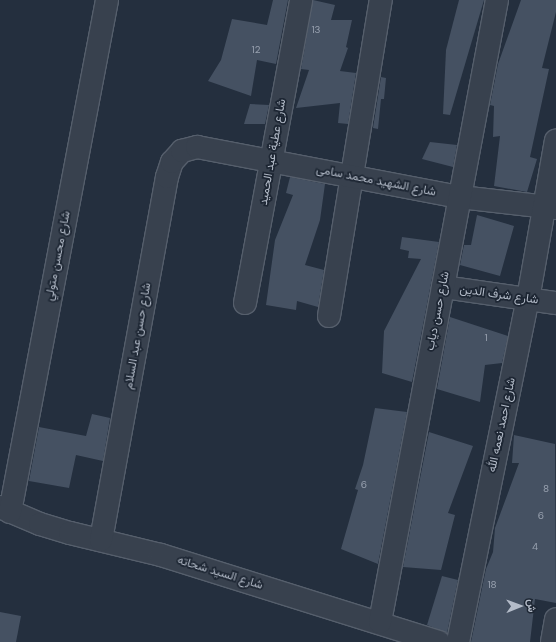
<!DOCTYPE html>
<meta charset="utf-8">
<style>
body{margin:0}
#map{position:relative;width:556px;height:642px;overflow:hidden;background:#242f3e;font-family:"DM Sans",Vazirmatn,sans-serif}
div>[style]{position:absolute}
.building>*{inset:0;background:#455162}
.roads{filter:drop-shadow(1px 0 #565f6c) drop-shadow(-1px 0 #565f6c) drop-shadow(0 1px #565f6c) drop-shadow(0 -1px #565f6c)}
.minor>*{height:22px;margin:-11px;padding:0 11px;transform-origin:11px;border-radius:11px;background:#38414e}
span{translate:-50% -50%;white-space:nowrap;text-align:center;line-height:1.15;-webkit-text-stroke:3.5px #1d2633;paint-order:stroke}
.number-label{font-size:10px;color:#98a1af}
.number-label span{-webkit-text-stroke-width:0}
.street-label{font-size:12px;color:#b4bcc9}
.north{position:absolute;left:500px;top:586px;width:40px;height:40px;-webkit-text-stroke:3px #1d2633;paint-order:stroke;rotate:89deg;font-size:11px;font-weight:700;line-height:16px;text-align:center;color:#b4bcc9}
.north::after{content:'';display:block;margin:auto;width:14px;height:18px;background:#b4bcc9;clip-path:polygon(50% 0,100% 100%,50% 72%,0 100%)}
</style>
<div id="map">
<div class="building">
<div style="clip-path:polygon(273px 0,288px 0,276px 64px,257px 60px,251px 96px,208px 81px,221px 60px,232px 19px,267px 25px)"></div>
<div style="clip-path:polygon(313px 0,335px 5px,331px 20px,352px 20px,346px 47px,348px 48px,340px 71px,356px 73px,348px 124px,338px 123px,340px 103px,296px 108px,309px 70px,301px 69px)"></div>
<div style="clip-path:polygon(459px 0,484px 0,450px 115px,443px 114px,446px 50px)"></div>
<div style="clip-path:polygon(521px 0,556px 0,556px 12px,542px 68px,549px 69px,530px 157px,537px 159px,527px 192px,494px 186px,500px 136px,493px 137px,494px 106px,490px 105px,498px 64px)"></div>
<div style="clip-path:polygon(381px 77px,386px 78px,384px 99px,381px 99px,378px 129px,373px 128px)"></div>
<div style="clip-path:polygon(250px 104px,269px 105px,265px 124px,244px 124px)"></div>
<div style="clip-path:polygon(430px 142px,457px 145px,453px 167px,422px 159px)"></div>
<div style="clip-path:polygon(290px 177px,325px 184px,320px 220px,305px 265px,324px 270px,318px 307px,297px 301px,296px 310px,266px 305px,275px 240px,293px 195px,286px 193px)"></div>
<div style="clip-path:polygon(477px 215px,514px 226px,500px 276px,460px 265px,464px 245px,471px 245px)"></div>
<div style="clip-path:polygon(402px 237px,439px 242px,412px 382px,382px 373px,384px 331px,421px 259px,408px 258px,409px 251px,400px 249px)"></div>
<div style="clip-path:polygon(450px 317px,508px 336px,502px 363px,485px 365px,480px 402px,437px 389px)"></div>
<div style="clip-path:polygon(375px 408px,407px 412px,378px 564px,341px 549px,358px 490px,355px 489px,363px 465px)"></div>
<div style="clip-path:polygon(92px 414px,110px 418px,103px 461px,76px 455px,69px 488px,29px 481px,39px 427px,86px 436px)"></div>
<div style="clip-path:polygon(429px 432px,473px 446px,448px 513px,455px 515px,441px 570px,403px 567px)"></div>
<div style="clip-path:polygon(514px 435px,555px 444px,556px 603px,535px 599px,530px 642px,471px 642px,486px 569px,493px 552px,495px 528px,519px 463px,512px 463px)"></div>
<div style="clip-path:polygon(442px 576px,458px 580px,447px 633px,427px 625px)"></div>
<div style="clip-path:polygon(0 612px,21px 616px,16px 642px,0 642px)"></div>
</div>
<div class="roads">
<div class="minor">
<div style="left:443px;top:287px;width:114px;rotate:8.1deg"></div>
<div style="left:245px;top:303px;width:308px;rotate:-79.5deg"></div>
<div style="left:329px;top:316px;width:320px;rotate:-80.7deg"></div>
<div style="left:0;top:507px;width:43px;rotate:23deg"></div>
<div style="left:40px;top:524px;width:31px;rotate:17deg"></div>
<div style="left:70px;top:533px;width:94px;rotate:13.6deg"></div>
<div style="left:161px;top:555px;width:291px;rotate:17.4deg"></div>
<div style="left:10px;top:512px;width:521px;rotate:-79.27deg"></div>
<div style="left:101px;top:540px;width:369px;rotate:-79.7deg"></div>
<div style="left:167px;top:177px;width:16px;rotate:-72deg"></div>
<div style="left:172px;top:162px;width:15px;rotate:-48deg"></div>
<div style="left:182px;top:151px;width:16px;rotate:-15deg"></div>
<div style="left:197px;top:147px;width:268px;rotate:10.8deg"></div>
<div style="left:460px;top:197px;width:97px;rotate:6.5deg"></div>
<div style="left:380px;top:622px;width:633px;rotate:-79.35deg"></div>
<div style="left:458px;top:642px;width:350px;rotate:-78.5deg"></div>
<div style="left:528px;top:299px;width:161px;rotate:-80deg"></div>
<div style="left:552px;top:642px;width:23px;rotate:-80deg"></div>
</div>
</div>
<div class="number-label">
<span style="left:316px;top:30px">13</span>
<span style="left:256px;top:50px">12</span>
<span style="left:486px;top:338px">1</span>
<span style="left:364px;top:485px">6</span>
<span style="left:546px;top:489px">8</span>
<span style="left:541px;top:516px">6</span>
<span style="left:535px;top:547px">4</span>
<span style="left:492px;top:585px">18</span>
</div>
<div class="street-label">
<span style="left:273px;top:152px;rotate:-80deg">شارع عطية عبد الحميد</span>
<span style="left:376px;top:181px;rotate:11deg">شارع الشهيد محمد سامى</span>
<span style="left:58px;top:256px;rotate:-79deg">شارع محسن متولي</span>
<span style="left:499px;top:295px;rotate:8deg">شارع شرف الدين</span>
<span style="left:438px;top:311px;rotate:-79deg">شارع حسن دياب</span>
<span style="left:138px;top:336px;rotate:-80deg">شارع حسن عبد السلام</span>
<span style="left:502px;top:425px;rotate:-78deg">شارع احمد نعمه الله</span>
<span style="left:220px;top:573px;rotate:17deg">شارع السيد شحاته</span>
</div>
<div class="north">ش</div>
</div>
